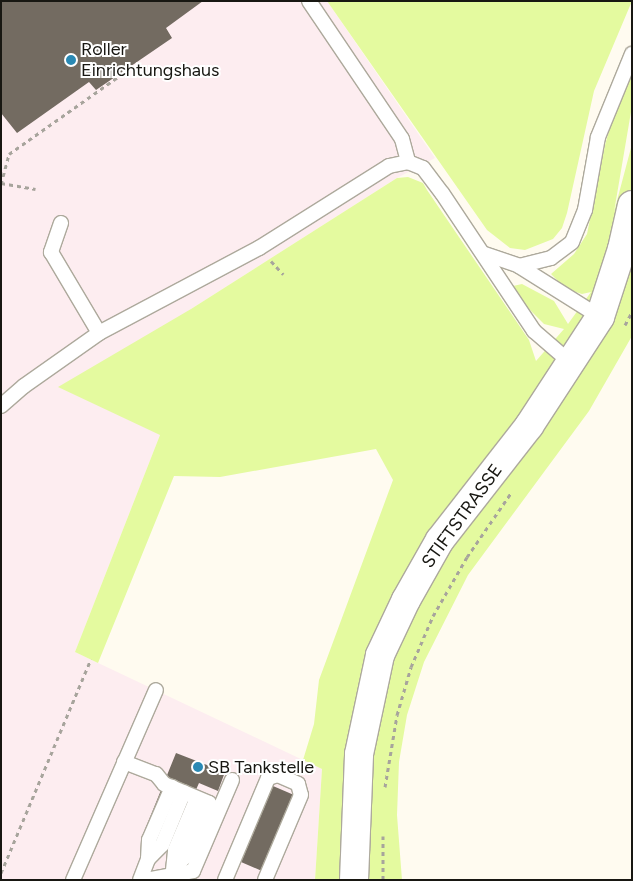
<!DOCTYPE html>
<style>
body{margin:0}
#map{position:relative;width:633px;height:881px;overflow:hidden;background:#fffbf0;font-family:Figtree,sans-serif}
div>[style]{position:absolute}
.commercial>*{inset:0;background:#fdedf0}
.green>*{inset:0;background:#e4fa9f}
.building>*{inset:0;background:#736b61}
.path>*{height:3px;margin-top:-1.5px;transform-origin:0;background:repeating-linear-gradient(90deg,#a7a49c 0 4px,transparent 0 8px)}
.roads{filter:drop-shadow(1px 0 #ada99c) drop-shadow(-1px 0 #ada99c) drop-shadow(0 1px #ada99c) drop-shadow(0 -1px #ada99c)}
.lane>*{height:14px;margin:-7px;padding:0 7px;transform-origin:7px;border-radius:7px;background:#fff}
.secondary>*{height:28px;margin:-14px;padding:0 14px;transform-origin:14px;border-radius:14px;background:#fff}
.dots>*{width:14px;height:14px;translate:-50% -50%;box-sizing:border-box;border:2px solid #fff;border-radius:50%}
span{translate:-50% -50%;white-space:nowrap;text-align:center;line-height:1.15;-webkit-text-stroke:4px #fff;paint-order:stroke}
.poi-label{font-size:18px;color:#181712}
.left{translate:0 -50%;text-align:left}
.street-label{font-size:18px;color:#181712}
.frame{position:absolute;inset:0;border:2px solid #181712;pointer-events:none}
</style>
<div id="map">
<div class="commercial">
<div style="clip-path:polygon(1px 1px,327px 1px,435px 158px,397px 178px,191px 309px,160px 435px,75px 652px,322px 769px,315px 880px,1px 880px)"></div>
</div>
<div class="green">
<div style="clip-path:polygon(327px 1px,632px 1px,594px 91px,567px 213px,562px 228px,553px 239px,525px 250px,510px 248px,487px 230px)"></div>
<div style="clip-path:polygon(632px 75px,632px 106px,614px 212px,632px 144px,632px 336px,589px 411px,468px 575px,424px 662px,407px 715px,399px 762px,397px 815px,402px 880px,315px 880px,322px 769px,303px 760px,314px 724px,319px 680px,393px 480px,376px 449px,220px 477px,174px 476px,98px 663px,75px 652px,160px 435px,58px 387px,191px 309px,397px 178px,408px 177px,423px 183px,427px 190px,529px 340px,536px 361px,564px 329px,544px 324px,517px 297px,513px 286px,522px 284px,554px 301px,568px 324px,591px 292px,582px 294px,566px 289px,551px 274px,574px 254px,587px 234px,605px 145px,614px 113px)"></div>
</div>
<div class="building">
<div style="clip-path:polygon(1px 1px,203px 1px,166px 28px,172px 38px,96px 90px,89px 82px,17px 133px,1px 113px)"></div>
<div style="clip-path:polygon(176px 753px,225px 772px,218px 791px,199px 783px,187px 810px,193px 858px,142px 837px)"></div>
<div style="clip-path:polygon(273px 786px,294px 795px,262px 871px,241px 862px)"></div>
</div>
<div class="path">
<div style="left:1px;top:183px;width:35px;rotate:10deg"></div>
<div style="left:1px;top:184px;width:31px;rotate:-75deg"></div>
<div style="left:9px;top:154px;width:142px;rotate:-35.3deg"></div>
<div style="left:271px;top:261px;width:18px;rotate:47deg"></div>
<div style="left:625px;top:325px;width:15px;rotate:-62deg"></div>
<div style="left:385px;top:787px;width:73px;rotate:-80.5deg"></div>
<div style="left:397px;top:715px;width:50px;rotate:-73.7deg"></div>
<div style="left:411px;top:667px;width:56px;rotate:-66.7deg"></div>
<div style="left:433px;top:616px;width:68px;rotate:-60deg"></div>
<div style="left:467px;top:557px;width:78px;rotate:-55.5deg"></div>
<div style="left:383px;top:836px;width:44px;rotate:90deg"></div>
<div style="left:1px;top:873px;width:232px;rotate:-67.2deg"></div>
</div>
<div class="roads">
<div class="lane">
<div style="left:309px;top:1px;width:166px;rotate:56deg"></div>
<div style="left:402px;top:139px;width:24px;rotate:75deg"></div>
<div style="left:61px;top:223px;width:31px;rotate:109deg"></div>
<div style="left:51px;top:252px;width:94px;rotate:59.3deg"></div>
<div style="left:485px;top:254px;width:36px;rotate:19deg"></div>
<div style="left:519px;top:266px;width:33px;rotate:-14deg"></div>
<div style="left:551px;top:258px;width:26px;rotate:-37deg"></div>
<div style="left:572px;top:242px;width:35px;rotate:-68deg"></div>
<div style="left:585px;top:210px;width:74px;rotate:-79.9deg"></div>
<div style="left:598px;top:137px;width:90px;rotate:-67.7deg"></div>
<div style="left:519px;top:266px;width:96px;rotate:32.2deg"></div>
<div style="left:1px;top:406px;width:30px;rotate:-41deg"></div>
<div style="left:24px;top:386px;width:92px;rotate:-35.2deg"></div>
<div style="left:99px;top:333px;width:181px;rotate:-28deg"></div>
<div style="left:259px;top:248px;width:154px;rotate:-32.2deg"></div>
<div style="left:389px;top:166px;width:19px;rotate:-12deg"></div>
<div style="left:408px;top:162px;width:16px;rotate:22deg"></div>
<div style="left:423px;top:168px;width:31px;rotate:53deg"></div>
<div style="left:442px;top:193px;width:166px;rotate:56.3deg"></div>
<div style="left:534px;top:331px;width:49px;rotate:40.9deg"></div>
<div style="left:124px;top:762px;width:34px;rotate:21deg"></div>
<div style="left:156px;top:774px;width:13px;rotate:51deg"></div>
<div style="left:164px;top:784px;width:49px;rotate:22.9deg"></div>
<div style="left:209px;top:803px;width:56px;rotate:112.9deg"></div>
<div style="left:187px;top:855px;width:17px;rotate:135deg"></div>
<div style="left:148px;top:859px;width:20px;rotate:-45deg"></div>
<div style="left:162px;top:845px;width:57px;rotate:-67.5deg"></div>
<div style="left:173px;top:870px;width:20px;rotate:-84deg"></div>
<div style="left:175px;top:850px;width:56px;rotate:-67.1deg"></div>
<div style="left:73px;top:880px;width:207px;rotate:-66.4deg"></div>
<div style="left:140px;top:880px;width:22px;rotate:-69deg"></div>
<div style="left:148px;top:859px;width:19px;rotate:-87deg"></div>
<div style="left:149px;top:840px;width:58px;rotate:-66.5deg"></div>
<div style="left:146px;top:880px;width:48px;rotate:-10.8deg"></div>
<div style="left:193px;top:871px;width:99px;rotate:-66.8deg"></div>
<div style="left:225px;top:880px;width:111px;rotate:-67.1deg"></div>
<div style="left:268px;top:778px;width:10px;rotate:-17deg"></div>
<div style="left:278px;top:775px;width:22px;rotate:24deg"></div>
<div style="left:298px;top:784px;width:11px;rotate:75deg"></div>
<div style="left:301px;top:795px;width:92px;rotate:113deg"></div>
</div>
<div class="secondary">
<div style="left:354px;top:880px;width:126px;rotate:-87.7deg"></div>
<div style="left:359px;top:754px;width:101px;rotate:-78deg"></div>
<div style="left:380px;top:655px;width:61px;rotate:-64.7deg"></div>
<div style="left:406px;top:600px;width:69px;rotate:-60.5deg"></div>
<div style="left:440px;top:540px;width:145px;rotate:-52deg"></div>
<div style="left:529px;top:426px;width:130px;rotate:-56.9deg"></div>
<div style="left:600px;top:317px;width:71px;rotate:-72.1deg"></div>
<div style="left:622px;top:249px;width:45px;rotate:-77.2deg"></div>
</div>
</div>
<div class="dots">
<div style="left:71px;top:60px;background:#2a89b4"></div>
<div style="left:198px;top:767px;background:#2a89b4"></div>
</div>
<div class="poi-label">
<span class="left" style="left:81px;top:60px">Roller<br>Einrichtungshaus</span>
<span class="left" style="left:208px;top:767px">SB Tankstelle</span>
</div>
<div class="street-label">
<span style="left:462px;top:516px;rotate:-54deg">STIFTSTRASSE</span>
</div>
<div class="frame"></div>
</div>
